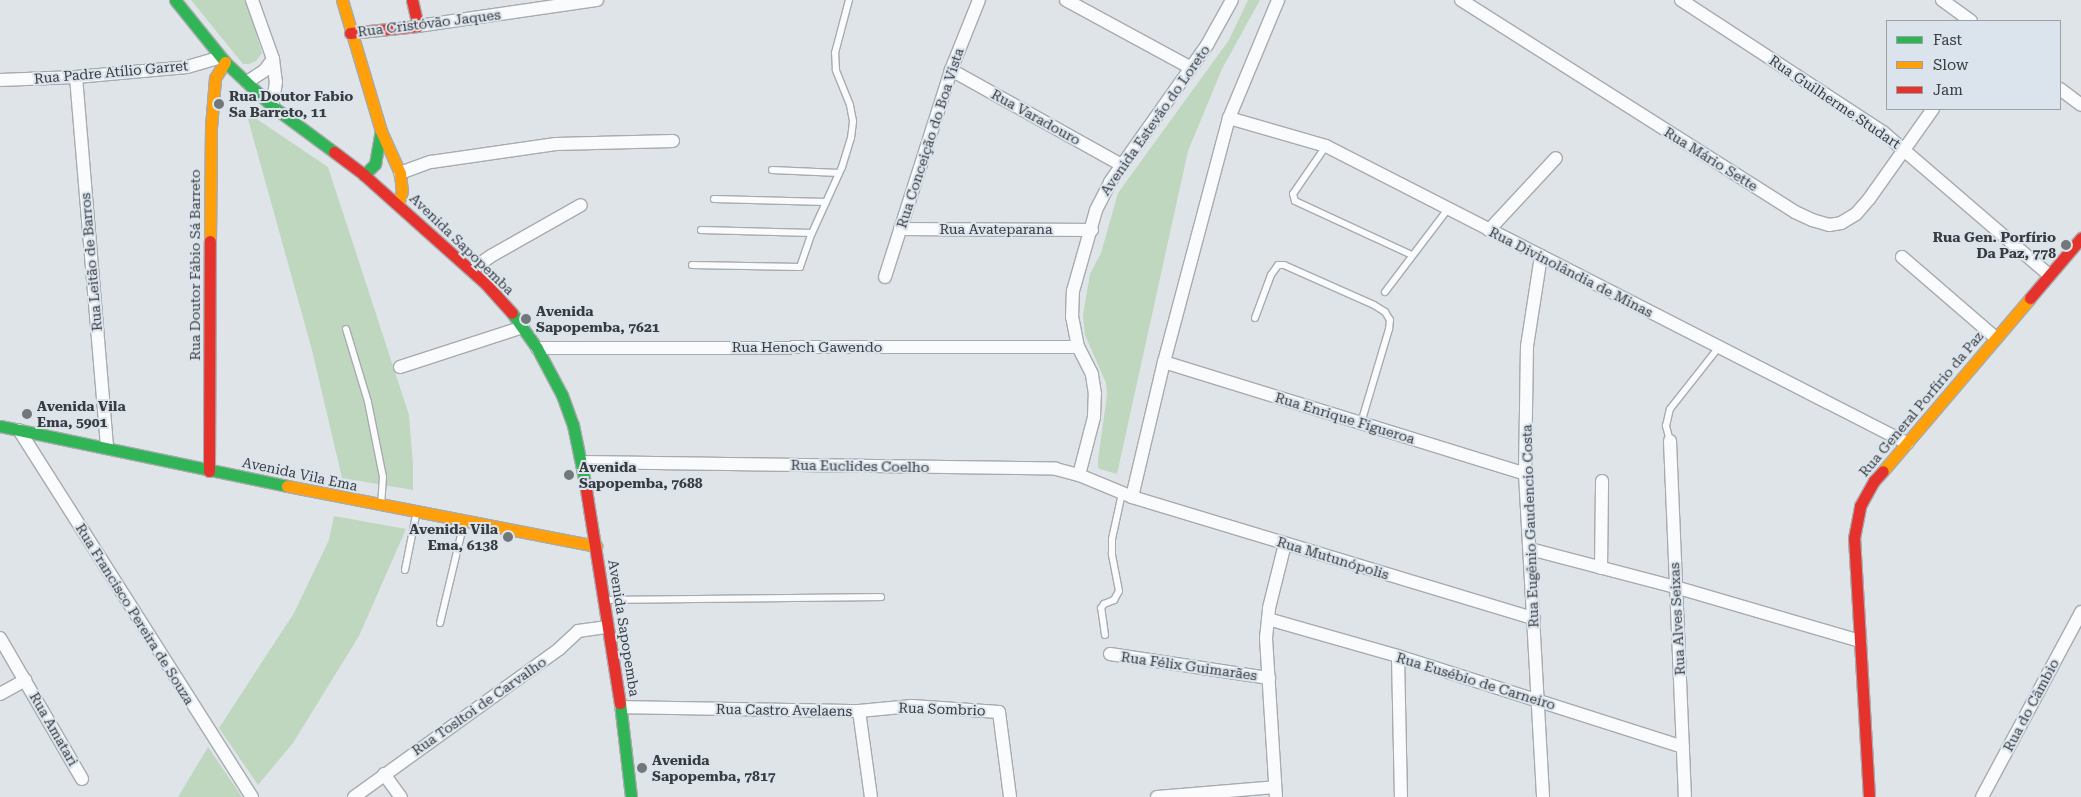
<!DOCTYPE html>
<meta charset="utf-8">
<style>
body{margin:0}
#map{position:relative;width:2081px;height:797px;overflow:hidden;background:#dfe4e9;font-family:"Roboto Serif",serif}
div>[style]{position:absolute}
.green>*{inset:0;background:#bfd7be}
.roads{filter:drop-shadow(1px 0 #a7abaf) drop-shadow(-1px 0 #a7abaf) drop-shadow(0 1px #a7abaf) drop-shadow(0 -1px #a7abaf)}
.lane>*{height:6px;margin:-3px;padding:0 3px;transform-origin:3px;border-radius:3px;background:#fafbfc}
.street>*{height:12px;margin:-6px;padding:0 6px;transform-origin:6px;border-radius:6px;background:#fafbfc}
.fast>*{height:11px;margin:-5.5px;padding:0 5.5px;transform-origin:5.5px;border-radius:5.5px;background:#30b455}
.slow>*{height:11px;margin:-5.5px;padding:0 5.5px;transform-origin:5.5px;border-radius:5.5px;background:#ff9f0a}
.jam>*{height:11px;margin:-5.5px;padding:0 5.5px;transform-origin:5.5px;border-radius:5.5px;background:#e5322d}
.dots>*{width:14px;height:14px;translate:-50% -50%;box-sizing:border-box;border:2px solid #dbe4ed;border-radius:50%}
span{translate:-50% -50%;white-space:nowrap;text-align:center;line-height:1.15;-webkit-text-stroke:4px #dbe4ed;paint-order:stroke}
.street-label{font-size:14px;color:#383c3f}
.poi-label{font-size:14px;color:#383c3f;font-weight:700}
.left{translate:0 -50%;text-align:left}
.right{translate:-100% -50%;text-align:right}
.legend{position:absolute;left:1886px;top:20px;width:175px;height:90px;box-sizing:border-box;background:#dbe4ed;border:1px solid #9aa1a7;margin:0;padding:6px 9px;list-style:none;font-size:15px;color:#383c3f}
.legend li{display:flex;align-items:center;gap:10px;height:25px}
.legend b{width:25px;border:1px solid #9aa1a7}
</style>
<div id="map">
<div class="green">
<div style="clip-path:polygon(191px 0,246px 0,262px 53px,256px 61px,249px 64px,243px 64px)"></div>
<div style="clip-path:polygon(1248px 0,1260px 0,1222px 69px,1188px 151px,1117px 474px,1100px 469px,1098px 468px,1098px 460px,1107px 395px,1106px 383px,1085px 335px,1083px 315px,1090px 274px,1101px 253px,1118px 193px,1229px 40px)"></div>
<div style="clip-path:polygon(246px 112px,328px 167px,409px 415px,413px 464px,413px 490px,342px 478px,312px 350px)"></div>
<div style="clip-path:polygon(334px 516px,406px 529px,359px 636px,293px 743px,258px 785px,219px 728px,294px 613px,329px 540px)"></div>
<div style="clip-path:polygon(208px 747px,242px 797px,178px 797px)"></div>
</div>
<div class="roads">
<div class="lane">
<div style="left:1326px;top:146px;width:58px;rotate:124.5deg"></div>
<div style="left:1293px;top:194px;width:7px;rotate:74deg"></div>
<div style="left:1295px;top:201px;width:129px;rotate:24.8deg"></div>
<div style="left:772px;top:170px;width:67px;rotate:2.6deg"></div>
<div style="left:714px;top:199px;width:112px;rotate:1.5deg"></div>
<div style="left:701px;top:230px;width:111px;rotate:1.5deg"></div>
<div style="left:692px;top:265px;width:108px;rotate:1.1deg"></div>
<div style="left:800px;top:267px;width:36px;rotate:-71deg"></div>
<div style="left:812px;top:233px;width:72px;rotate:-65.6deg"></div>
<div style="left:842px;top:167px;width:30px;rotate:-73deg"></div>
<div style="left:851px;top:138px;width:17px;rotate:-83deg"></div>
<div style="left:853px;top:121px;width:16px;rotate:-101deg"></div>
<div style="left:850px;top:105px;width:38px;rotate:-112deg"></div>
<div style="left:836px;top:70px;width:17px;rotate:-93deg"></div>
<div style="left:835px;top:53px;width:55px;rotate:-75.2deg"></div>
<div style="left:1385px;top:292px;width:104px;rotate:-52.8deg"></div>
<div style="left:1255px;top:318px;width:46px;rotate:-69.6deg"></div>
<div style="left:1271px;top:275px;width:12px;rotate:-55deg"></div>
<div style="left:1278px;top:265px;width:6px"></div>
<div style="left:1284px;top:265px;width:98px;rotate:24deg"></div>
<div style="left:1374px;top:305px;width:13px;rotate:32deg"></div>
<div style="left:1385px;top:312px;width:9px;rotate:58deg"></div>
<div style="left:1390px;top:320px;width:9px;rotate:96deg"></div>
<div style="left:1389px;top:329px;width:98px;rotate:106.6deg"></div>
<div style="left:346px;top:329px;width:76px;rotate:73.2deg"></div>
<div style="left:368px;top:402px;width:76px;rotate:78.7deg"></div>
<div style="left:383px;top:477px;width:27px;rotate:94deg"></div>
<div style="left:1670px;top:441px;width:16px;rotate:-105deg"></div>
<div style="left:1666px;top:426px;width:17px;rotate:-77deg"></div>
<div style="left:1670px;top:409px;width:79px;rotate:-51.7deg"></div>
<div style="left:405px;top:570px;width:56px;rotate:-78.7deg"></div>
<div style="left:606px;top:600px;width:275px;rotate:-0.6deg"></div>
<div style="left:440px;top:623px;width:104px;rotate:-76.6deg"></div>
<div style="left:1105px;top:635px;width:27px;rotate:-98deg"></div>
<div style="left:1101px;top:608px;width:5px;rotate:-53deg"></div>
<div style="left:1104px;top:604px;width:11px;rotate:-22deg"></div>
<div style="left:1114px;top:600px;width:10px;rotate:-61deg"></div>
<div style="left:1119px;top:591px;width:38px;rotate:-101deg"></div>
<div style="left:1112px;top:554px;width:15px;rotate:-90deg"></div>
<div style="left:1112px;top:539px;width:47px;rotate:-77.7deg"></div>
</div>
<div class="street">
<div style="left:252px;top:0;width:63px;rotate:70.4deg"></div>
<div style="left:273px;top:59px;width:23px;rotate:83deg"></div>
<div style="left:276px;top:82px;width:24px;rotate:99deg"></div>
<div style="left:1066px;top:0;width:142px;rotate:28.5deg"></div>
<div style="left:1461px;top:0;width:396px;rotate:32.4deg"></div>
<div style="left:1795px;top:212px;width:19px;rotate:25deg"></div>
<div style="left:1812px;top:220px;width:18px;rotate:16deg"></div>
<div style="left:1829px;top:225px;width:12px;rotate:-9deg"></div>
<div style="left:1841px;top:223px;width:17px;rotate:-31deg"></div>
<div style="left:1856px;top:214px;width:20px;rotate:-49deg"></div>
<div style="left:1869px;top:199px;width:110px;rotate:-54.6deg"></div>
<div style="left:1681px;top:0;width:243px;rotate:33.2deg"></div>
<div style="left:1884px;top:133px;width:218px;rotate:40.7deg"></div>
<div style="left:1942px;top:0;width:36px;rotate:36deg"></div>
<div style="left:418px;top:26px;width:181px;rotate:-8.3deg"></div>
<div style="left:951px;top:70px;width:196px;rotate:29.1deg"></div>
<div style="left:76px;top:77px;width:372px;rotate:85.2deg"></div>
<div style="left:0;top:80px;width:76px;rotate:-2.3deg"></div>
<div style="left:76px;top:77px;width:111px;rotate:-5.1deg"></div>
<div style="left:187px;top:67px;width:35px;rotate:-16deg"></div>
<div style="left:247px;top:82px;width:20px;rotate:-33deg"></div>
<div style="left:264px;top:71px;width:15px;rotate:-53deg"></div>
<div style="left:2060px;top:89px;width:26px;rotate:37deg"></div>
<div style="left:1229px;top:118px;width:101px;rotate:16.1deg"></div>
<div style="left:1326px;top:146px;width:653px;rotate:27.08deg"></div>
<div style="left:400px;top:173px;width:33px;rotate:-20deg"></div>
<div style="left:431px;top:162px;width:126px;rotate:-8.2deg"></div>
<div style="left:556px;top:144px;width:117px;rotate:-1.5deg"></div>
<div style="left:900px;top:229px;width:192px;rotate:0.3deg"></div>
<div style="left:1489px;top:230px;width:98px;rotate:-47.1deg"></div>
<div style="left:1541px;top:256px;width:91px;rotate:98.8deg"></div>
<div style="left:1527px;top:346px;width:128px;rotate:90.9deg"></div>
<div style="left:1525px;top:474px;width:324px;rotate:86.8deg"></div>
<div style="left:1902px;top:257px;width:124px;rotate:40.8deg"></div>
<div style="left:471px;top:270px;width:24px;rotate:-35deg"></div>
<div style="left:491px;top:256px;width:103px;rotate:-29.5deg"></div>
<div style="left:885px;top:277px;width:217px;rotate:-72.3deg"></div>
<div style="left:951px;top:70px;width:75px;rotate:-68.2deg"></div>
<div style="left:537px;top:348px;width:541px;rotate:-0.11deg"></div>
<div style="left:1164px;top:362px;width:378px;rotate:17.2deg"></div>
<div style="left:400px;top:367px;width:129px;rotate:-18deg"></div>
<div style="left:19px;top:430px;width:435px;rotate:57.6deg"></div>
<div style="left:1670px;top:441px;width:356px;rotate:87.6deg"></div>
<div style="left:582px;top:462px;width:474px;rotate:0.8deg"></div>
<div style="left:1056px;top:469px;width:24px;rotate:15deg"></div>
<div style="left:1079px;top:475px;width:57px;rotate:22.5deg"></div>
<div style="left:1132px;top:497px;width:420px;rotate:16.8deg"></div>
<div style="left:1079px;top:475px;width:60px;rotate:-75.5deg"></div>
<div style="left:1094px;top:417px;width:23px;rotate:-88deg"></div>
<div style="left:1095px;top:394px;width:20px;rotate:-99deg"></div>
<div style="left:1092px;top:374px;width:30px;rotate:-117deg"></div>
<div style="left:1078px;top:347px;width:31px;rotate:-101deg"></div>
<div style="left:1072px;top:317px;width:26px;rotate:-88deg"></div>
<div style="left:1073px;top:291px;width:84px;rotate:-74.1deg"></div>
<div style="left:1096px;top:210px;width:31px;rotate:-63deg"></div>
<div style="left:1110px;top:182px;width:168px;rotate:-54.7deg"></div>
<div style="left:1207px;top:45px;width:51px;rotate:-60.9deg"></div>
<div style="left:1132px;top:497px;width:139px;rotate:-76.7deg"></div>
<div style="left:1164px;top:362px;width:253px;rotate:-75.1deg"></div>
<div style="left:1229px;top:118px;width:128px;rotate:-67.4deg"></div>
<div style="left:1530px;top:549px;width:150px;rotate:14.7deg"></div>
<div style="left:1675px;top:587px;width:193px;rotate:16.3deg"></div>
<div style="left:1601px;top:568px;width:87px;rotate:-89.3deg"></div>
<div style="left:1268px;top:619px;width:135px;rotate:15.9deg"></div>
<div style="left:1398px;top:656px;width:299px;rotate:17.7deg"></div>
<div style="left:0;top:638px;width:163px;rotate:59.8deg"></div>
<div style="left:1110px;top:654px;width:161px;rotate:8.6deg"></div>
<div style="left:1398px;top:656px;width:141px;rotate:88.8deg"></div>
<div style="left:0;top:694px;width:29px;rotate:-29deg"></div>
<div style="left:621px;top:707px;width:238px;rotate:1deg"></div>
<div style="left:859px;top:711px;width:87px;rotate:82.1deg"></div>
<div style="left:859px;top:711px;width:53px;rotate:-5.4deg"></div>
<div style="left:912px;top:706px;width:87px;rotate:3.9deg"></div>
<div style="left:999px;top:712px;width:86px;rotate:82.6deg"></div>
<div style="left:384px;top:774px;width:29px;rotate:54deg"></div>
<div style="left:354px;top:797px;width:253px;rotate:-35.8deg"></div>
<div style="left:559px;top:649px;width:26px;rotate:-43deg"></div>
<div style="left:578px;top:631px;width:30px;rotate:-8deg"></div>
<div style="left:1157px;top:797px;width:118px;rotate:-4.8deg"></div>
<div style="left:1276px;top:797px;width:159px;rotate:-93.6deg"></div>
<div style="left:1266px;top:638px;width:30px;rotate:-84deg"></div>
<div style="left:1269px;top:608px;width:66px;rotate:-76deg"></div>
<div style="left:1982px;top:797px;width:210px;rotate:-61.8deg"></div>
</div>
<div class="fast">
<div style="left:175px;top:0;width:80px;rotate:51.1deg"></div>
<div style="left:225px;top:62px;width:64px;rotate:43.1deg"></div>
<div style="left:272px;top:106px;width:77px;rotate:36.6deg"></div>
<div style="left:364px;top:175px;width:16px;rotate:-45deg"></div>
<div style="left:375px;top:164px;width:34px;rotate:-80deg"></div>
<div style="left:512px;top:313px;width:43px;rotate:54.5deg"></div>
<div style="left:537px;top:348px;width:53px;rotate:62deg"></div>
<div style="left:562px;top:395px;width:32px;rotate:70deg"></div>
<div style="left:573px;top:425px;width:59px;rotate:78.3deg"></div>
<div style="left:0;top:426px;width:293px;rotate:11.8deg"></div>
<div style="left:620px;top:703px;width:95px;rotate:83.3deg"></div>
</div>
<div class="slow">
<div style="left:342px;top:0;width:137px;rotate:73.4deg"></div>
<div style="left:381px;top:131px;width:46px;rotate:65.7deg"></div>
<div style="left:400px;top:173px;width:18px;rotate:84deg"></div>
<div style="left:402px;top:191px;width:14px;rotate:107deg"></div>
<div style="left:210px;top:241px;width:114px;rotate:-89.5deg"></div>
<div style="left:211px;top:127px;width:49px;rotate:-85.3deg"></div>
<div style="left:215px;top:78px;width:19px;rotate:-58deg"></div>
<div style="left:1883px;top:471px;width:227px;rotate:-49.6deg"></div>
<div style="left:287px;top:486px;width:315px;rotate:11deg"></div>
</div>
<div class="jam">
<div style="left:350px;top:33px;width:68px;rotate:-5.9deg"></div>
<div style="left:418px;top:26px;width:27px;rotate:-103deg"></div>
<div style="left:334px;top:152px;width:38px;rotate:37deg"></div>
<div style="left:364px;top:175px;width:162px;rotate:41.8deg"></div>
<div style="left:485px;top:283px;width:40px;rotate:48deg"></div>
<div style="left:2030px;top:298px;width:79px;rotate:-49.6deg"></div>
<div style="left:209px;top:471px;width:230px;rotate:-89.8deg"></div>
<div style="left:585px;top:483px;width:223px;rotate:81deg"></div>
<div style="left:1869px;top:797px;width:259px;rotate:-93.3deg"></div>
<div style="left:1854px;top:538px;width:33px;rotate:-79deg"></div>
<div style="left:1860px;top:506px;width:29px;rotate:-61deg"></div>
<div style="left:1874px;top:481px;width:13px;rotate:-48deg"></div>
</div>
</div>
<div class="dots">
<div style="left:219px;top:104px;background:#72777a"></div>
<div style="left:2066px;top:245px;background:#72777a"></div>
<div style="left:526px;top:319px;background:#72777a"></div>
<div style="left:27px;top:414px;background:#72777a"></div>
<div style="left:569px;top:475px;background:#72777a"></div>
<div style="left:508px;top:537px;background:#72777a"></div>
<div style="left:642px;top:768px;background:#72777a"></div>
</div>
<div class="street-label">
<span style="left:429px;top:23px;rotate:-7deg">Rua Cristóvão Jaques</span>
<span style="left:111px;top:72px;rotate:-5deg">Rua Padre Atílio Garret</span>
<span style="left:1835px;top:102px;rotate:34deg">Rua Guilherme Studart</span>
<span style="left:1036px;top:117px;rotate:29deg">Rua Varadouro</span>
<span style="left:1155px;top:120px;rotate:-55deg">Avenida Estevão do Loreto</span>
<span style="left:930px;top:138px;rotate:-72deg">Rua Conceição do Boa Vista</span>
<span style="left:1711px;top:159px;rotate:32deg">Rua Mário Sette</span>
<span style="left:996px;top:229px">Rua Avateparana</span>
<span style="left:462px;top:244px;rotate:44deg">Avenida Sapopemba</span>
<span style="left:91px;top:262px;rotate:-95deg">Rua Leitão de Barros</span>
<span style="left:195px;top:265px;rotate:-90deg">Rua Doutor Fábio Sá Barreto</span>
<span style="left:1571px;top:272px;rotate:27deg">Rua Divinolândia de Minas</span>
<span style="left:807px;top:347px">Rua Henoch Gawendo</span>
<span style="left:1921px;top:404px;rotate:-50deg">Rua General Porfírio da Paz</span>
<span style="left:1345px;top:418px;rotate:17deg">Rua Enrique Figueroa</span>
<span style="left:860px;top:466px;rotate:1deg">Rua Euclides Coelho</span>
<span style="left:300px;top:474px;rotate:12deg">Avenida Vila Ema</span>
<span style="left:1530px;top:526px;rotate:-92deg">Rua Eugênio Gaudencio Costa</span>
<span style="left:1333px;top:558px;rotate:17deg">Rua Mutunópolis</span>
<span style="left:135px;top:614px;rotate:58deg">Rua Francisco Pereira de Souza</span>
<span style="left:1677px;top:619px;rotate:-93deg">Rua Alves Seixas</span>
<span style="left:624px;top:628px;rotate:81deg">Avenida Sapopemba</span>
<span style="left:1189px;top:666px;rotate:8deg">Rua Félix Guimarães</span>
<span style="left:1476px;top:681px;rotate:17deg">Rua Eusébio de Carneiro</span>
<span style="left:2031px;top:705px;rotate:-62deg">Rua do Câmbio</span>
<span style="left:479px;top:706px;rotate:-35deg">Rua Tosltoi de Carvalho</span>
<span style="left:942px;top:709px;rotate:2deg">Rua Sombrio</span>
<span style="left:784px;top:710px;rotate:1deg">Rua Castro Avelaens</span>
<span style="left:54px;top:729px;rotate:60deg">Rua Amatari</span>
</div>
<div class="poi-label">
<span class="left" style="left:229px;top:104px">Rua Doutor Fabio<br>Sa Barreto, 11</span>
<span class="right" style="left:2056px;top:245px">Rua Gen. Porfírio<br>Da Paz, 778</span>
<span class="left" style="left:536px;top:319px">Avenida<br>Sapopemba, 7621</span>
<span class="left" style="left:37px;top:414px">Avenida Vila<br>Ema, 5901</span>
<span class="left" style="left:579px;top:475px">Avenida<br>Sapopemba, 7688</span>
<span class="right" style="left:498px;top:537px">Avenida Vila<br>Ema, 6138</span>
<span class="left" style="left:652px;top:768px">Avenida<br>Sapopemba, 7817</span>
</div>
<ul class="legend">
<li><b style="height:6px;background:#30b455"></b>Fast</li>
<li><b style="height:6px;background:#ff9f0a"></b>Slow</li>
<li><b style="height:6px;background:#e5322d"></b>Jam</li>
</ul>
</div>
